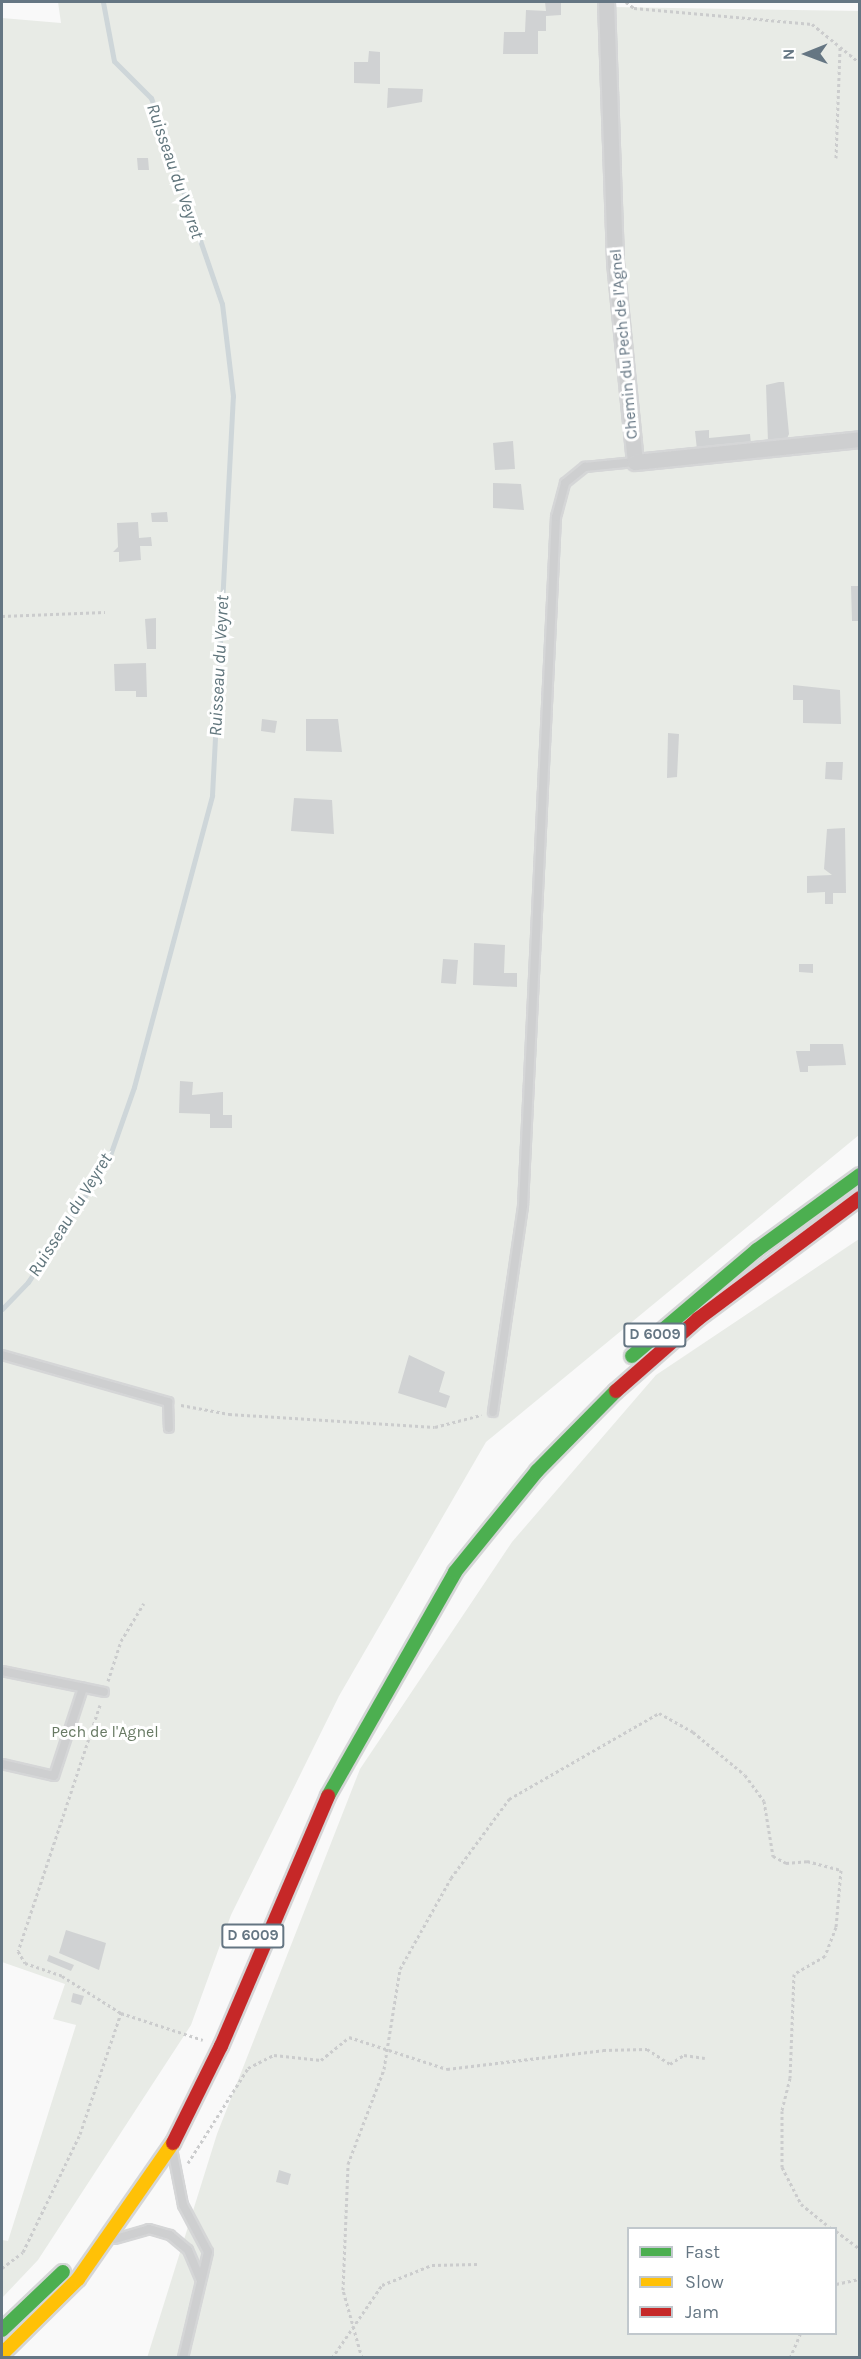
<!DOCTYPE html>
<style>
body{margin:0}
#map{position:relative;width:861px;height:2359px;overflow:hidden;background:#f9f9f9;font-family:Karla,sans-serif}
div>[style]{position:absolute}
.green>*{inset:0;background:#e8ebe6}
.stream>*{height:5px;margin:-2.5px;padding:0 2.5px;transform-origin:2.5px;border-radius:2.5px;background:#ced6d9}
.building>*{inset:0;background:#d0d2d3}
.path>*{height:3px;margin-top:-1.5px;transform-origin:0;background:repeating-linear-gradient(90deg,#cbcccd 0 3px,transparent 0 6px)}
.roads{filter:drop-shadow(2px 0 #d5d6d7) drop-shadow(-2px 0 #d5d6d7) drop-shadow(0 2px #d5d6d7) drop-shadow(0 -2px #d5d6d7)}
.lane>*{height:8px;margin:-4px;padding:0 4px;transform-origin:4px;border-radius:4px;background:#cecfd0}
.street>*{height:15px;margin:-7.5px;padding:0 7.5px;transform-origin:7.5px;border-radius:7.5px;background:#cecfd0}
.fast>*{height:14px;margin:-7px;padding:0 7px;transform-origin:7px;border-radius:7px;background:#4caf50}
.slow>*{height:14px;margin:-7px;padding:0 7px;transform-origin:7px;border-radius:7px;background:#ffc107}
.jam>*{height:14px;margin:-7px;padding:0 7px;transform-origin:7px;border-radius:7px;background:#c62828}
span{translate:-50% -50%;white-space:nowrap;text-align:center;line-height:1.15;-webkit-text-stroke:6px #fff;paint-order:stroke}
.shield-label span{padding:2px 4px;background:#fff;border:2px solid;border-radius:4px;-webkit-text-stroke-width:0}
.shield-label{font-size:15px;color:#657683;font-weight:700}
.street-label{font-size:16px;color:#657683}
.park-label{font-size:16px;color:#687a64}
.water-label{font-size:18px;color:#60757c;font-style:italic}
.frame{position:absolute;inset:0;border:3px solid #657683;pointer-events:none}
.legend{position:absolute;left:627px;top:2227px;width:210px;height:108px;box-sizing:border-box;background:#fff;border:2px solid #c1c8cd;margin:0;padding:8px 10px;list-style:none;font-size:18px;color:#657683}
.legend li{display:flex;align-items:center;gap:12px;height:30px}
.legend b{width:30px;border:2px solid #c1c8cd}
.north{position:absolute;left:777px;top:24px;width:60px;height:60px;-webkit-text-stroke:4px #fff;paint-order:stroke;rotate:269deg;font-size:16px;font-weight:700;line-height:24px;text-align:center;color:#657683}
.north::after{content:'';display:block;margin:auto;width:21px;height:27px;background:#657683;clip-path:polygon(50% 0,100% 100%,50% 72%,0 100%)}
</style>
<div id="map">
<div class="green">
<div style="clip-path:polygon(58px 2px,612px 2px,612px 7px,859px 11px,859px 1135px,486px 1442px,339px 1696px,231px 1915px,191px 2025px,38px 2260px,2px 2298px,2px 2240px,8px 2241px,76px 2025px,53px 2019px,65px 1984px,2px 1962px,2px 18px,61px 23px)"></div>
<div style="clip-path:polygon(evenodd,859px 1239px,859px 2357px,147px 2358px,217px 2134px,360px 1769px,512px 1542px,656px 1375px,859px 1239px,628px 2228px,836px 2228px,836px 2334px,628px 2334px,628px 2228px)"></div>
</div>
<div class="stream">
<div style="left:2px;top:1309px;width:37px;rotate:-46deg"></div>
<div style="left:28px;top:1282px;width:145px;rotate:-56.5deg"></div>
<div style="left:108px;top:1161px;width:78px;rotate:-70.6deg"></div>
<div style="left:134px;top:1087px;width:302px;rotate:-75deg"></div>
<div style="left:212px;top:795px;width:400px;rotate:-87deg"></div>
<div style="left:233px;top:396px;width:93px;rotate:-96.8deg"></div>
<div style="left:222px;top:304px;width:218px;rotate:-109deg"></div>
<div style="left:151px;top:98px;width:52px;rotate:-135deg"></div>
<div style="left:114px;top:61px;width:60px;rotate:-100.6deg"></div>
</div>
<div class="building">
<div style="clip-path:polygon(545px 2px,561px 2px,561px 15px,546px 16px,546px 31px,538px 31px,538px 54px,503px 54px,504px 32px,525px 32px,526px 10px,546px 11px)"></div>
<div style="clip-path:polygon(369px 51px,380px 52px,380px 84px,354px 83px,354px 62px,368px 62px)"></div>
<div style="clip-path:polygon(388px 88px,423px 89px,422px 102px,387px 108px)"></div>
<div style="clip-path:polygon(137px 158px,148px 158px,149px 170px,138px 170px)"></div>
<div style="clip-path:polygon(779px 382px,784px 382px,789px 434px,786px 441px,768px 442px,766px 385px)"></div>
<div style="clip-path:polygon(709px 430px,709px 438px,750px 434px,751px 444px,697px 450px,695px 431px)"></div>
<div style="clip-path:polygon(513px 441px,515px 469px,495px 470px,493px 443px)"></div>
<div style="clip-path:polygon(493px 483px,521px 484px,524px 510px,493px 508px)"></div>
<div style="clip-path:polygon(167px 512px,168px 522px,152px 522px,151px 513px)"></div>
<div style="clip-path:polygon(138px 522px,139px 538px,151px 537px,152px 546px,140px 546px,141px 560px,119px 562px,119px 552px,113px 552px,118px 547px,117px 523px)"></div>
<div style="clip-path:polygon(851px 586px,860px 586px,860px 621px,852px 621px)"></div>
<div style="clip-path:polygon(156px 618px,156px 649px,147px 649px,145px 619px)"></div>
<div style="clip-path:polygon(146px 663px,147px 697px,136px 697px,136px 691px,115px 691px,114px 664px)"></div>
<div style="clip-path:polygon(793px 685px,840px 690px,841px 724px,803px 723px,803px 700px,793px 700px)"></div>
<div style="clip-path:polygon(262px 719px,277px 721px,275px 733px,261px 731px)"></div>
<div style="clip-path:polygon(306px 719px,338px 719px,342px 752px,306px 751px)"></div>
<div style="clip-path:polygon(668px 733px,679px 734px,677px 777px,667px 778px)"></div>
<div style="clip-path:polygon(826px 762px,843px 762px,842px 780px,825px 779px)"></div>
<div style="clip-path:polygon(294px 798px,332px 800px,334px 834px,291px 831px)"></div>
<div style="clip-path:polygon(845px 828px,846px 893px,833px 893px,833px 904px,825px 904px,825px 892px,807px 893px,807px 876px,832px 875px,824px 869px,827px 829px)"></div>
<div style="clip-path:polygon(474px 943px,505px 945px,504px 973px,517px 973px,517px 987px,473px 985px)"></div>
<div style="clip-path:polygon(443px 959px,458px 960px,456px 984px,441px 983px)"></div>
<div style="clip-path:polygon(799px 964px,813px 964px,813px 973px,799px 972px)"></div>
<div style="clip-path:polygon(810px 1044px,843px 1044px,846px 1065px,808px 1066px,808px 1072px,800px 1072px,796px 1051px,810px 1051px)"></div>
<div style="clip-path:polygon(180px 1081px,193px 1082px,192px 1095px,223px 1092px,223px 1115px,232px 1115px,232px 1128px,210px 1128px,210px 1114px,179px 1113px)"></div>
<div style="clip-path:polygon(409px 1355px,445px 1372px,439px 1392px,450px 1396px,446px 1408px,398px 1393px)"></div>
<div style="clip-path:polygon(66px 1930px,106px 1943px,99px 1970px,59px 1953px)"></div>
<div style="clip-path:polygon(49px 1955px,74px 1965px,71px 1971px,47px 1961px)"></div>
<div style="clip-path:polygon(73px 1993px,84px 1996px,81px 2005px,71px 2002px)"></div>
<div style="clip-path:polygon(279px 2170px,291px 2174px,288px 2185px,276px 2182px)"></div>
</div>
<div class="path">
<div style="left:626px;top:2px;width:10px;rotate:37deg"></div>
<div style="left:634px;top:8px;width:179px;rotate:5.1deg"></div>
<div style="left:812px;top:24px;width:62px;rotate:39.1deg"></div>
<div style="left:836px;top:158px;width:111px;rotate:-87.9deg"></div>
<div style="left:2px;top:616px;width:103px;rotate:-2.2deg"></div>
<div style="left:181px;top:1405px;width:49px;rotate:10.6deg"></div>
<div style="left:229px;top:1414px;width:206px;rotate:3.6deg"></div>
<div style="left:435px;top:1427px;width:48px;rotate:-14.6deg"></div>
<div style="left:108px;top:1681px;width:42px;rotate:-72deg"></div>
<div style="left:121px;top:1641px;width:44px;rotate:-58.8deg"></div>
<div style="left:100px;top:1705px;width:259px;rotate:108.4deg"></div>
<div style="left:18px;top:1951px;width:14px;rotate:60deg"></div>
<div style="left:25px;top:1963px;width:39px;rotate:19deg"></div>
<div style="left:62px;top:1976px;width:70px;rotate:32.1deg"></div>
<div style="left:188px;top:2163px;width:112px;rotate:-57.7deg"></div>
<div style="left:248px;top:2068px;width:29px;rotate:-27deg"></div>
<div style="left:274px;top:2055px;width:47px;rotate:6.1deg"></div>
<div style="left:321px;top:2060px;width:36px;rotate:-39deg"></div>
<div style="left:349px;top:2037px;width:103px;rotate:18.1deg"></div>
<div style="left:447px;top:2069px;width:157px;rotate:-6.9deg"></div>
<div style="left:603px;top:2050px;width:44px;rotate:-1.3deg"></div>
<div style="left:647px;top:2049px;width:27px;rotate:33deg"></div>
<div style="left:670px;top:2064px;width:17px;rotate:-33deg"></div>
<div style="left:684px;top:2055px;width:21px;rotate:8deg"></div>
<div style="left:836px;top:2231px;width:30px;rotate:37deg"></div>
<div style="left:2px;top:2268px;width:26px;rotate:-37deg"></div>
<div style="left:23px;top:2252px;width:131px;rotate:-64.2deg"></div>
<div style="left:80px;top:2134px;width:128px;rotate:-71.3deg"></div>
<div style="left:121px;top:2013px;width:86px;rotate:18.2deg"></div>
<div style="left:836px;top:2284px;width:25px;rotate:-12deg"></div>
<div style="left:332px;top:2358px;width:88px;rotate:-55.6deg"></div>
<div style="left:382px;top:2285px;width:54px;rotate:-21.8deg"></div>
<div style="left:432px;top:2265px;width:45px;rotate:-1.3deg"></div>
<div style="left:362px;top:2358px;width:71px;rotate:-105.6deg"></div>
<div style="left:343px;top:2290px;width:126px;rotate:-87.7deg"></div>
<div style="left:348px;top:2164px;width:102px;rotate:-69.2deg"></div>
<div style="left:384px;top:2069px;width:101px;rotate:-80.9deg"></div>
<div style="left:400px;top:1969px;width:104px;rotate:-60.7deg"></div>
<div style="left:451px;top:1878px;width:98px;rotate:-53.7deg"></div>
<div style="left:509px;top:1799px;width:173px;rotate:-29.8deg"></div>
<div style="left:659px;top:1713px;width:39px;rotate:29deg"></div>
<div style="left:693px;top:1732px;width:67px;rotate:39.6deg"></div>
<div style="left:745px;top:1775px;width:32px;rotate:54deg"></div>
<div style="left:764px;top:1801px;width:56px;rotate:80.7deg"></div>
<div style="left:773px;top:1856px;width:15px;rotate:28deg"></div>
<div style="left:786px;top:1863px;width:21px;rotate:-5deg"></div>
<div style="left:807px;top:1861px;width:35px;rotate:15deg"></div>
<div style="left:841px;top:1870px;width:57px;rotate:95deg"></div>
<div style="left:836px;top:1927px;width:31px;rotate:111deg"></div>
<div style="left:825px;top:1956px;width:36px;rotate:150deg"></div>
<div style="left:794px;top:1974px;width:104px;rotate:92.2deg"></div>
<div style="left:790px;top:2078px;width:34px;rotate:104deg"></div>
<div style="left:782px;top:2111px;width:56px;rotate:90deg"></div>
<div style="left:782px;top:2167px;width:42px;rotate:62.8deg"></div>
<div style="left:801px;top:2204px;width:38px;rotate:39deg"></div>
<div style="left:790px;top:2358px;width:26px;rotate:-67deg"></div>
</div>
<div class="roads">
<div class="lane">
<div style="left:2px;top:1355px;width:173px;rotate:15.8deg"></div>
<div style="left:168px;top:1402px;width:26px;rotate:88deg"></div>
<div style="left:493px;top:1412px;width:208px;rotate:-81.7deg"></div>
<div style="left:523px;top:1206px;width:690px;rotate:-87.26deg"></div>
<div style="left:556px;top:517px;width:35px;rotate:-75deg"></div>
<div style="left:565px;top:483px;width:26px;rotate:-39deg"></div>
<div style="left:585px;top:467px;width:50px;rotate:-5.7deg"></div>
<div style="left:2px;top:1671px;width:104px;rotate:11.6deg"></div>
<div style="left:2px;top:1764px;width:53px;rotate:13deg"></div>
<div style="left:54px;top:1776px;width:93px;rotate:-71.8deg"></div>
<div style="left:173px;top:2154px;width:52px;rotate:78.9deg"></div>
<div style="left:183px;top:2205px;width:53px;rotate:62deg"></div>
<div style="left:208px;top:2252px;width:109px;rotate:103.3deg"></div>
<div style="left:115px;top:2239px;width:35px;rotate:-16deg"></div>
<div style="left:149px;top:2229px;width:22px;rotate:16deg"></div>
<div style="left:170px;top:2235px;width:23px;rotate:40deg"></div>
<div style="left:188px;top:2250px;width:33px;rotate:67deg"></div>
</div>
<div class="street">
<div style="left:606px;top:2px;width:260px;rotate:88deg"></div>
<div style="left:615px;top:262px;width:201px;rotate:84.3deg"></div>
<div style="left:635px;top:462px;width:226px;rotate:-5.8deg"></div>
</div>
<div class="fast">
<div style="left:632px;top:1356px;width:164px;rotate:-40.3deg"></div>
<div style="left:757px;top:1250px;width:127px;rotate:-36.1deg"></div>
<div style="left:328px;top:1796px;width:257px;rotate:-60.4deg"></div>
<div style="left:455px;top:1572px;width:130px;rotate:-50.9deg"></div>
<div style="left:537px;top:1471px;width:112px;rotate:-45.4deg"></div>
<div style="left:2px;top:2330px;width:84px;rotate:-43.6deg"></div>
</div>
<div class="slow">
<div style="left:2px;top:2354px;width:107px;rotate:-44.6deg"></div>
<div style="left:78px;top:2279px;width:166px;rotate:-55.1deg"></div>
</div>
<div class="jam">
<div style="left:616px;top:1391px;width:109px;rotate:-41.3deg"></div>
<div style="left:698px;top:1319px;width:202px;rotate:-36.8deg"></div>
<div style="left:173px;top:2143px;width:108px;rotate:-63.7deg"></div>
<div style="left:221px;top:2046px;width:272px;rotate:-66.8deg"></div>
</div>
</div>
<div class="shield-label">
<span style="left:655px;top:1335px">D 6009</span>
<span style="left:253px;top:1936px">D 6009</span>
</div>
<div class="street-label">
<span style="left:624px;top:344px;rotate:-95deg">Chemin du Pech de l'Agnel</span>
</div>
<div class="park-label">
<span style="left:105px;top:1732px">Pech de l'Agnel</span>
</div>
<div class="water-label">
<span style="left:175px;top:171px;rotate:71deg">Ruisseau du Veyret</span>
<span style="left:219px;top:666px;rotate:-87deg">Ruisseau du Veyret</span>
<span style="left:70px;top:1215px;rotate:-58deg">Ruisseau du Veyret</span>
</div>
<div class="frame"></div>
<ul class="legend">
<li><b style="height:8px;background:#4caf50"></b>Fast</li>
<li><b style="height:8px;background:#ffc107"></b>Slow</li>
<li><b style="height:8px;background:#c62828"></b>Jam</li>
</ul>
<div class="north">N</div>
</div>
